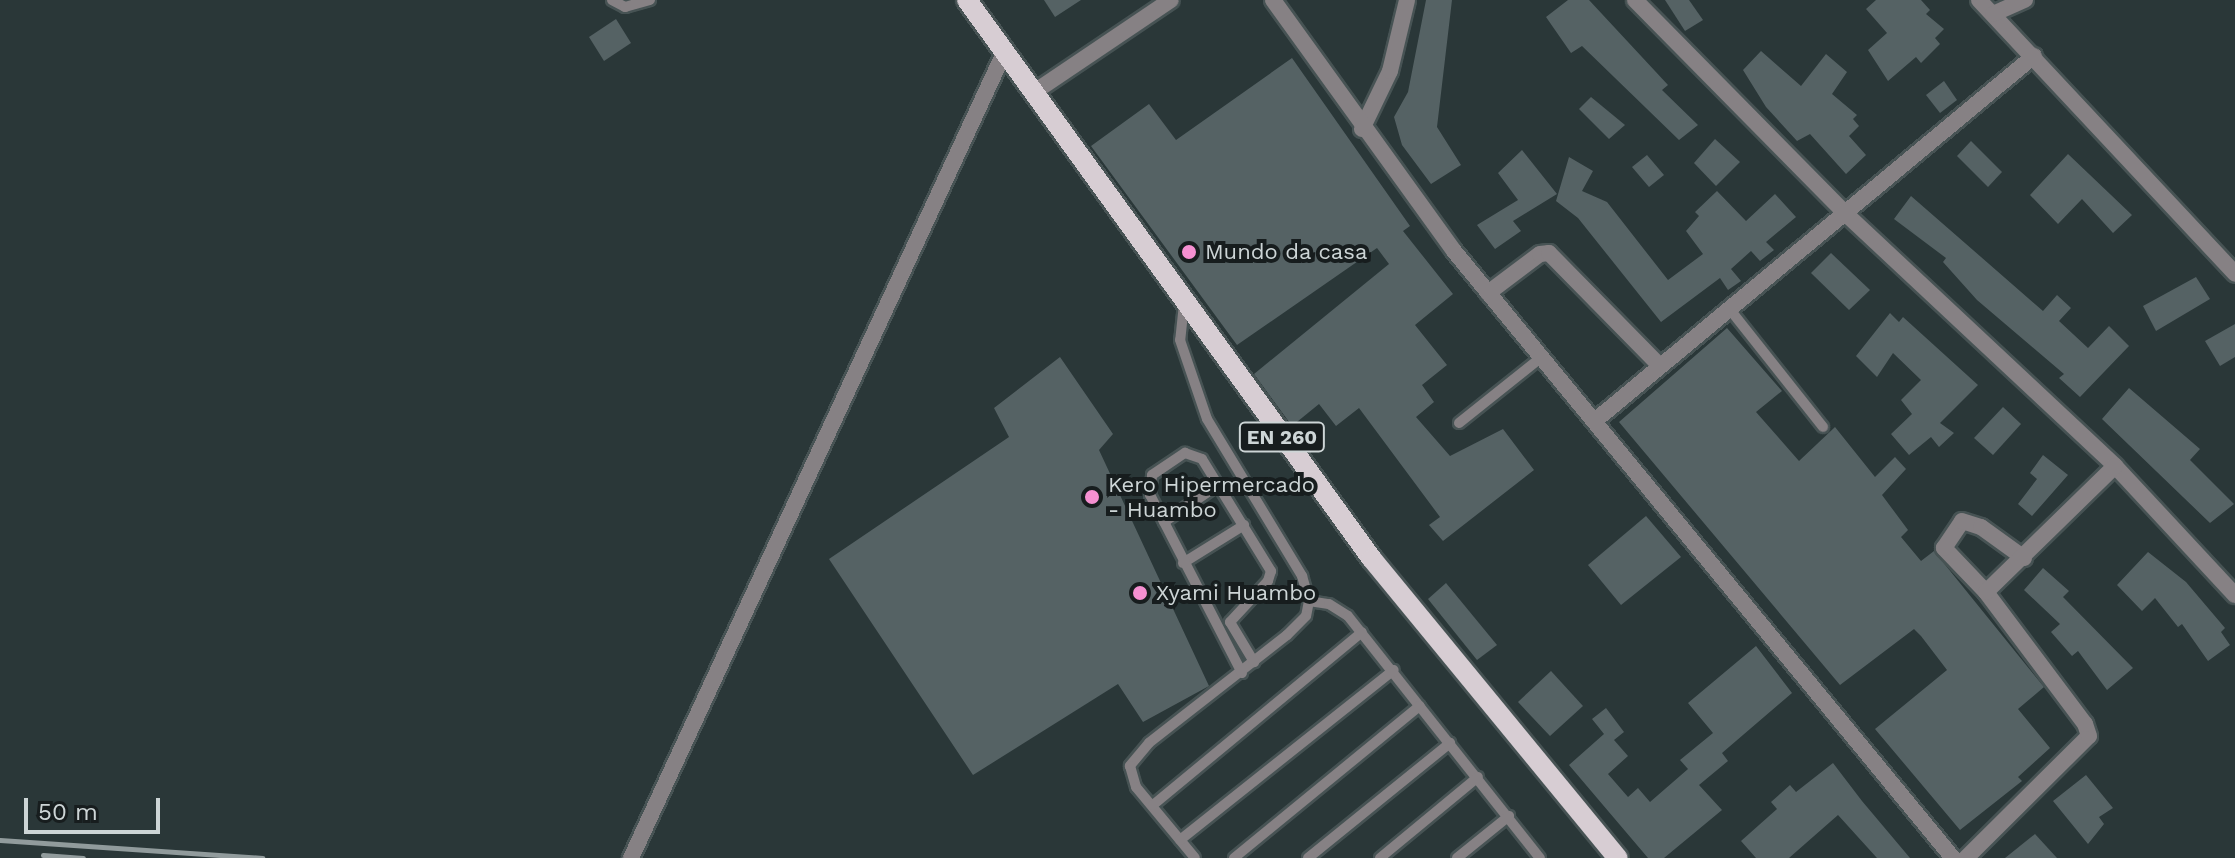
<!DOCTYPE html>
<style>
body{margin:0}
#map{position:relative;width:2235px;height:858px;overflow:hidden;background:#2a3738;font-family:"Work Sans",sans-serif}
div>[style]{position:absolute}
.building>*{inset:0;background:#556264}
.roads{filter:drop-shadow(2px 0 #475354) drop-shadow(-2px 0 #475354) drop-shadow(0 2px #475354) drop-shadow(0 -2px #475354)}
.service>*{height:10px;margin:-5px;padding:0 5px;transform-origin:5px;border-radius:5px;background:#868184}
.minor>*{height:16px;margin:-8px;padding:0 8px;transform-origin:8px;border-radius:8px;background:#868184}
.tertiary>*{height:16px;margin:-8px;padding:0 8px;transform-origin:8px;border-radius:8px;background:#868184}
.primary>*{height:20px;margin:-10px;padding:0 10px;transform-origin:10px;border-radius:10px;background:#d7cdd3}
.rail>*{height:5px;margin:-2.5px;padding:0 2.5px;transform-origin:2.5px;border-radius:2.5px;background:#919b9c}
.dots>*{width:22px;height:22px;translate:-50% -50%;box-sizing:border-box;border:4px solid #171d1e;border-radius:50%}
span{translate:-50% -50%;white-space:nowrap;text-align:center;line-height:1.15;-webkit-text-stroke:8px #171d1e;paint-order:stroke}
.shield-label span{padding:2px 6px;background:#171d1e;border:2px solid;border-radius:6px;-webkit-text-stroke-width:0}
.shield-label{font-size:20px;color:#cdd5d6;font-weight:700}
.poi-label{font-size:22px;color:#cdd5d6}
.left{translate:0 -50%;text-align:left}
.scale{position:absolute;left:24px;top:798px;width:136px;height:36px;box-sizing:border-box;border:4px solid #cdd5d6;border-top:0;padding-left:10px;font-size:24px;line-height:28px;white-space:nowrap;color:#cdd5d6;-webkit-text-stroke:6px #171d1e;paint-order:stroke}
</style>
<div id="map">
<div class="building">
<div style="clip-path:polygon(1044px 0,1081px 0,1055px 17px)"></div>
<div style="clip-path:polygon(1426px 0,1452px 0,1437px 127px,1461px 165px,1431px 184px,1402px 145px,1394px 117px,1408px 92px)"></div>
<div style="clip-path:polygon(1568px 0,1589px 0,1668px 85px,1662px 90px,1698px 125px,1679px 140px,1582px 46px,1571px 53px,1546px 17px)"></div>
<div style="clip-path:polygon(1665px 0,1689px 0,1703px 20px,1685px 31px)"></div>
<div style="clip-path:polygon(1876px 0,1921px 0,1930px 10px,1926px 14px,1944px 29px,1935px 38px,1940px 44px,1921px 63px,1916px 57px,1888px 81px,1868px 50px,1887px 33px,1866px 9px)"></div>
<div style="clip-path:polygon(616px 19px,631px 43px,604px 61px,589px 37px)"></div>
<div style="clip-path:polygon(1761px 51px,1801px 86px,1826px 54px,1847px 72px,1832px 94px,1857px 115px,1853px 119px,1859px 126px,1849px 136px,1866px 155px,1846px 174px,1810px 134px,1797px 141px,1766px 107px,1743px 70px)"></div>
<div style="clip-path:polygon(1292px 58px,1410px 226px,1403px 231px,1453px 294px,1415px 325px,1447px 365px,1422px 385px,1434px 402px,1416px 417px,1450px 456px,1503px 429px,1534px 470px,1443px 541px,1429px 525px,1440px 517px,1359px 408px,1336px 426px,1319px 404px,1292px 426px,1254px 374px,1389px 264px,1377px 248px,1237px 345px,1091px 146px,1149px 104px,1176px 140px)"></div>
<div style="clip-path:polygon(1944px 81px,1957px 100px,1940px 113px,1926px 95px)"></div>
<div style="clip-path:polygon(1591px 97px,1625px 125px,1609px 139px,1579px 109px)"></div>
<div style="clip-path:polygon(1715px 139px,1740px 162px,1716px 186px,1694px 163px)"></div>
<div style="clip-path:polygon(1971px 141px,2002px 172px,1988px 187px,1957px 156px)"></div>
<div style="clip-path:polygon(1522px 150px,1557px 194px,1513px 221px,1521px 231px,1495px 249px,1477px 225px,1518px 200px,1498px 173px)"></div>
<div style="clip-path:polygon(2068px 154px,2132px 215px,2113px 233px,2082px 199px,2058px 224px,2030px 195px)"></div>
<div style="clip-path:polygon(1647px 155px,1664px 175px,1649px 187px,1632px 167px)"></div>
<div style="clip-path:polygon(1569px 157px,1593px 171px,1582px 191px,1607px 202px,1668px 280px,1703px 254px,1686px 231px,1699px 216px,1695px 212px,1717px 191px,1746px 221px,1775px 194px,1796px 217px,1766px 242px,1774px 250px,1760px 261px,1751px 251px,1731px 269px,1741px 281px,1728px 290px,1720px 278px,1661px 322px,1578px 218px,1556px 201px)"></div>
<div style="clip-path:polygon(1911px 196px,2043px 311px,2057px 295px,2071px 308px,2059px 321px,2088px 348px,2109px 326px,2129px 346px,2080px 397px,2059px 378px,2064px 374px,1977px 300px,1943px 262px,1946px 258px,1894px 219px)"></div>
<div style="clip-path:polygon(1831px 253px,1870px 290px,1849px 310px,1811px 273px)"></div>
<div style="clip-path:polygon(2196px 277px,2210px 299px,2156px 331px,2143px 306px)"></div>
<div style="clip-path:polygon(1890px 313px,1899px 322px,1903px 317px,1978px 385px,1940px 423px,1954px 433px,1939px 447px,1931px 437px,1909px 455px,1891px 434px,1912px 414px,1901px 400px,1921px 380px,1893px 353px,1877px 377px,1856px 356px)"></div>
<div style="clip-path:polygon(2235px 324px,2235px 357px,2220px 366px,2205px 341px)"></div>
<div style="clip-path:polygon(1727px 328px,1782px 391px,1756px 412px,1799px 461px,1835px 427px,1875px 477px,1895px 457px,1906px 469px,1882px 495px,1908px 530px,1901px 537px,1921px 561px,1934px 551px,2044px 687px,2018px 709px,2050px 748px,2018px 777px,2022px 781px,1960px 830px,1875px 729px,1947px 670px,1921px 636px,1914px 629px,1840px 685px,1619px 422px)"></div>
<div style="clip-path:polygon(1060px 357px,1113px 434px,1099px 450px,1209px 686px,1143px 722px,1118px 684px,973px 775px,829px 559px,1009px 437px,994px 408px)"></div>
<div style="clip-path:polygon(2129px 388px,2200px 449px,2190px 460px,2234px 504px,2210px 523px,2102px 419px)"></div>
<div style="clip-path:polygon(2003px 407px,2021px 424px,1993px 455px,1974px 438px)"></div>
<div style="clip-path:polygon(2043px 455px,2068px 475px,2032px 516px,2018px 504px,2037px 479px,2030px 473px)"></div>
<div style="clip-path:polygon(1646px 516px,1681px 557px,1621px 605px,1588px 565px)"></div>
<div style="clip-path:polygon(2148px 552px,2186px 582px,2225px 628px,2221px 632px,2230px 645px,2208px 661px,2182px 624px,2178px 627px,2155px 598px,2142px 611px,2117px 585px)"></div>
<div style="clip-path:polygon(2043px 568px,2069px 591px,2063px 597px,2133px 668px,2107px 690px,2078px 651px,2072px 656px,2051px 632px,2060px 624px,2024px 590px)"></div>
<div style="clip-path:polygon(1446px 583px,1497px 645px,1477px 660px,1428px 599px)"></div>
<div style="clip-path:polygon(1756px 646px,1792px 693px,1722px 753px,1728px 761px,1699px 785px,1722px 810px,1664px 858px,1648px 858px,1569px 765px,1604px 734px,1592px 719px,1606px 708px,1624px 732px,1614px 740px,1628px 756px,1608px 774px,1628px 797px,1638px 788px,1650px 802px,1688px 769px,1680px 760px,1713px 733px,1688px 703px)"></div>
<div style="clip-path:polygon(1551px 671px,1583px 706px,1550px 736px,1518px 702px)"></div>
<div style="clip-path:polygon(1833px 763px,1862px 801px,1910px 858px,1877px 858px,1838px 815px,1789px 858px,1756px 858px,1741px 841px,1777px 809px,1771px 802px,1790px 785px,1796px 792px)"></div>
<div style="clip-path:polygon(2086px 775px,2113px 808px,2099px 817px,2104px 824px,2088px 844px,2053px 801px)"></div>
<div style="clip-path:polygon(2035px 834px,2057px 858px,2005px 858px)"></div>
</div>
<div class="roads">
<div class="service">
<div style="left:612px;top:0;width:15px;rotate:28deg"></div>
<div style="left:625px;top:7px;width:26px;rotate:-16deg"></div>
<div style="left:1184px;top:304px;width:36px;rotate:96deg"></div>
<div style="left:1180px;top:340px;width:83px;rotate:71.1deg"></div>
<div style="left:1207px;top:419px;width:184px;rotate:58.8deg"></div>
<div style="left:1302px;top:576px;width:26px;rotate:74deg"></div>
<div style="left:1309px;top:601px;width:15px;rotate:101deg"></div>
<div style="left:1306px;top:616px;width:27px;rotate:135deg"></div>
<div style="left:1287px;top:635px;width:175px;rotate:142deg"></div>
<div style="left:1149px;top:743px;width:30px;rotate:130deg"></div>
<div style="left:1130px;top:766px;width:22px;rotate:74deg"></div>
<div style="left:1136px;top:787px;width:92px;rotate:50.3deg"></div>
<div style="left:1728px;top:307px;width:153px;rotate:51.6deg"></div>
<div style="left:1459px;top:423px;width:107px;rotate:-38.6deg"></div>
<div style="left:1164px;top:522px;width:65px;rotate:-34.4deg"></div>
<div style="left:1183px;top:563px;width:72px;rotate:-31.9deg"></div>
<div style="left:1309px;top:601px;width:20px;rotate:9deg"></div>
<div style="left:1329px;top:604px;width:22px;rotate:32deg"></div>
<div style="left:1348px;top:616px;width:309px;rotate:51.6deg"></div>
<div style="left:1242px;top:673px;width:200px;rotate:-117.3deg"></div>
<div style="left:1150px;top:495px;width:20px;rotate:-84deg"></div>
<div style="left:1152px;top:475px;width:40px;rotate:-34deg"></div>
<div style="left:1185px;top:453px;width:18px;rotate:19deg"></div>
<div style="left:1202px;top:459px;width:132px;rotate:58.4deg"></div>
<div style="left:1271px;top:571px;width:10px;rotate:107deg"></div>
<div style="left:1268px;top:581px;width:56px;rotate:132.8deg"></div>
<div style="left:1230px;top:622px;width:47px;rotate:59deg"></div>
<div style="left:1153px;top:805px;width:271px;rotate:-39.6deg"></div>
<div style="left:1180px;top:840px;width:273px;rotate:-38.5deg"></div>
<div style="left:1234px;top:858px;width:240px;rotate:-39.3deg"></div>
<div style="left:1308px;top:858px;width:183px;rotate:-39deg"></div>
<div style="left:1380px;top:858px;width:127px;rotate:-39.6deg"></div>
<div style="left:1457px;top:858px;width:67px;rotate:-38.9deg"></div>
</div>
<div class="minor">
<div style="left:1635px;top:0;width:299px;rotate:45.4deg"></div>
<div style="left:1845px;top:213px;width:370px;rotate:43.1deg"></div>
<div style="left:2115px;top:466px;width:176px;rotate:47.1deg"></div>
<div style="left:1979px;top:0;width:375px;rotate:46.9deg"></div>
<div style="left:1993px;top:14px;width:35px;rotate:-24deg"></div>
<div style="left:1033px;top:93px;width:166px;rotate:-34deg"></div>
<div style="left:1362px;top:129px;width:64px;rotate:-64.2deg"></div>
<div style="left:1390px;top:71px;width:73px;rotate:-76.5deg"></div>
<div style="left:1488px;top:293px;width:65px;rotate:-36.9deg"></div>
<div style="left:1540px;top:254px;width:9px;rotate:-6deg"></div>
<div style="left:1549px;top:253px;width:156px;rotate:45.5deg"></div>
<div style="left:1597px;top:419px;width:568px;rotate:-39.72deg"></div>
<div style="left:1986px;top:592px;width:61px;rotate:-133.7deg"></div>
<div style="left:1944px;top:548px;width:32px;rotate:-56deg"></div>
<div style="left:1962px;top:521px;width:20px;rotate:18deg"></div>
<div style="left:1981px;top:527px;width:53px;rotate:35.8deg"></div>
<div style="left:631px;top:858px;width:887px;rotate:-65.14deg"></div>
<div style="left:1966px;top:858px;width:173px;rotate:-44.8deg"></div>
<div style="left:2089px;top:736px;width:13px;rotate:-108deg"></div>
<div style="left:2085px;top:724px;width:165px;rotate:-126.9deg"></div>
<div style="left:1986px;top:592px;width:180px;rotate:-44.3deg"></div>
</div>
<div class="tertiary">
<div style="left:1273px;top:0;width:309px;rotate:54.2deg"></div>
<div style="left:1454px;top:251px;width:786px;rotate:50.58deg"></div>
</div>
<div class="primary">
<div style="left:967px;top:0;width:690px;rotate:54.08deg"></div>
<div style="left:1372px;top:559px;width:387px;rotate:50.6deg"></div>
</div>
</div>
<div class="rail">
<div style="left:0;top:840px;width:263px;rotate:3.9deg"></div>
<div style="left:43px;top:855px;width:40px;rotate:4.3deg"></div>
</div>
<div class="dots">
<div style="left:1189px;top:252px;background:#f590d1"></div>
<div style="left:1092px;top:497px;background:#f590d1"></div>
<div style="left:1140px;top:593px;background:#f590d1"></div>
</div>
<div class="shield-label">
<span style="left:1282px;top:437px">EN 260</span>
</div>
<div class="poi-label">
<span class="left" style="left:1205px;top:252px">Mundo da casa</span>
<span class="left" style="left:1108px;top:497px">Kero Hipermercado<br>- Huambo</span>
<span class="left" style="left:1156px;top:593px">Xyami Huambo</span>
</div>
<div class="scale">50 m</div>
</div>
